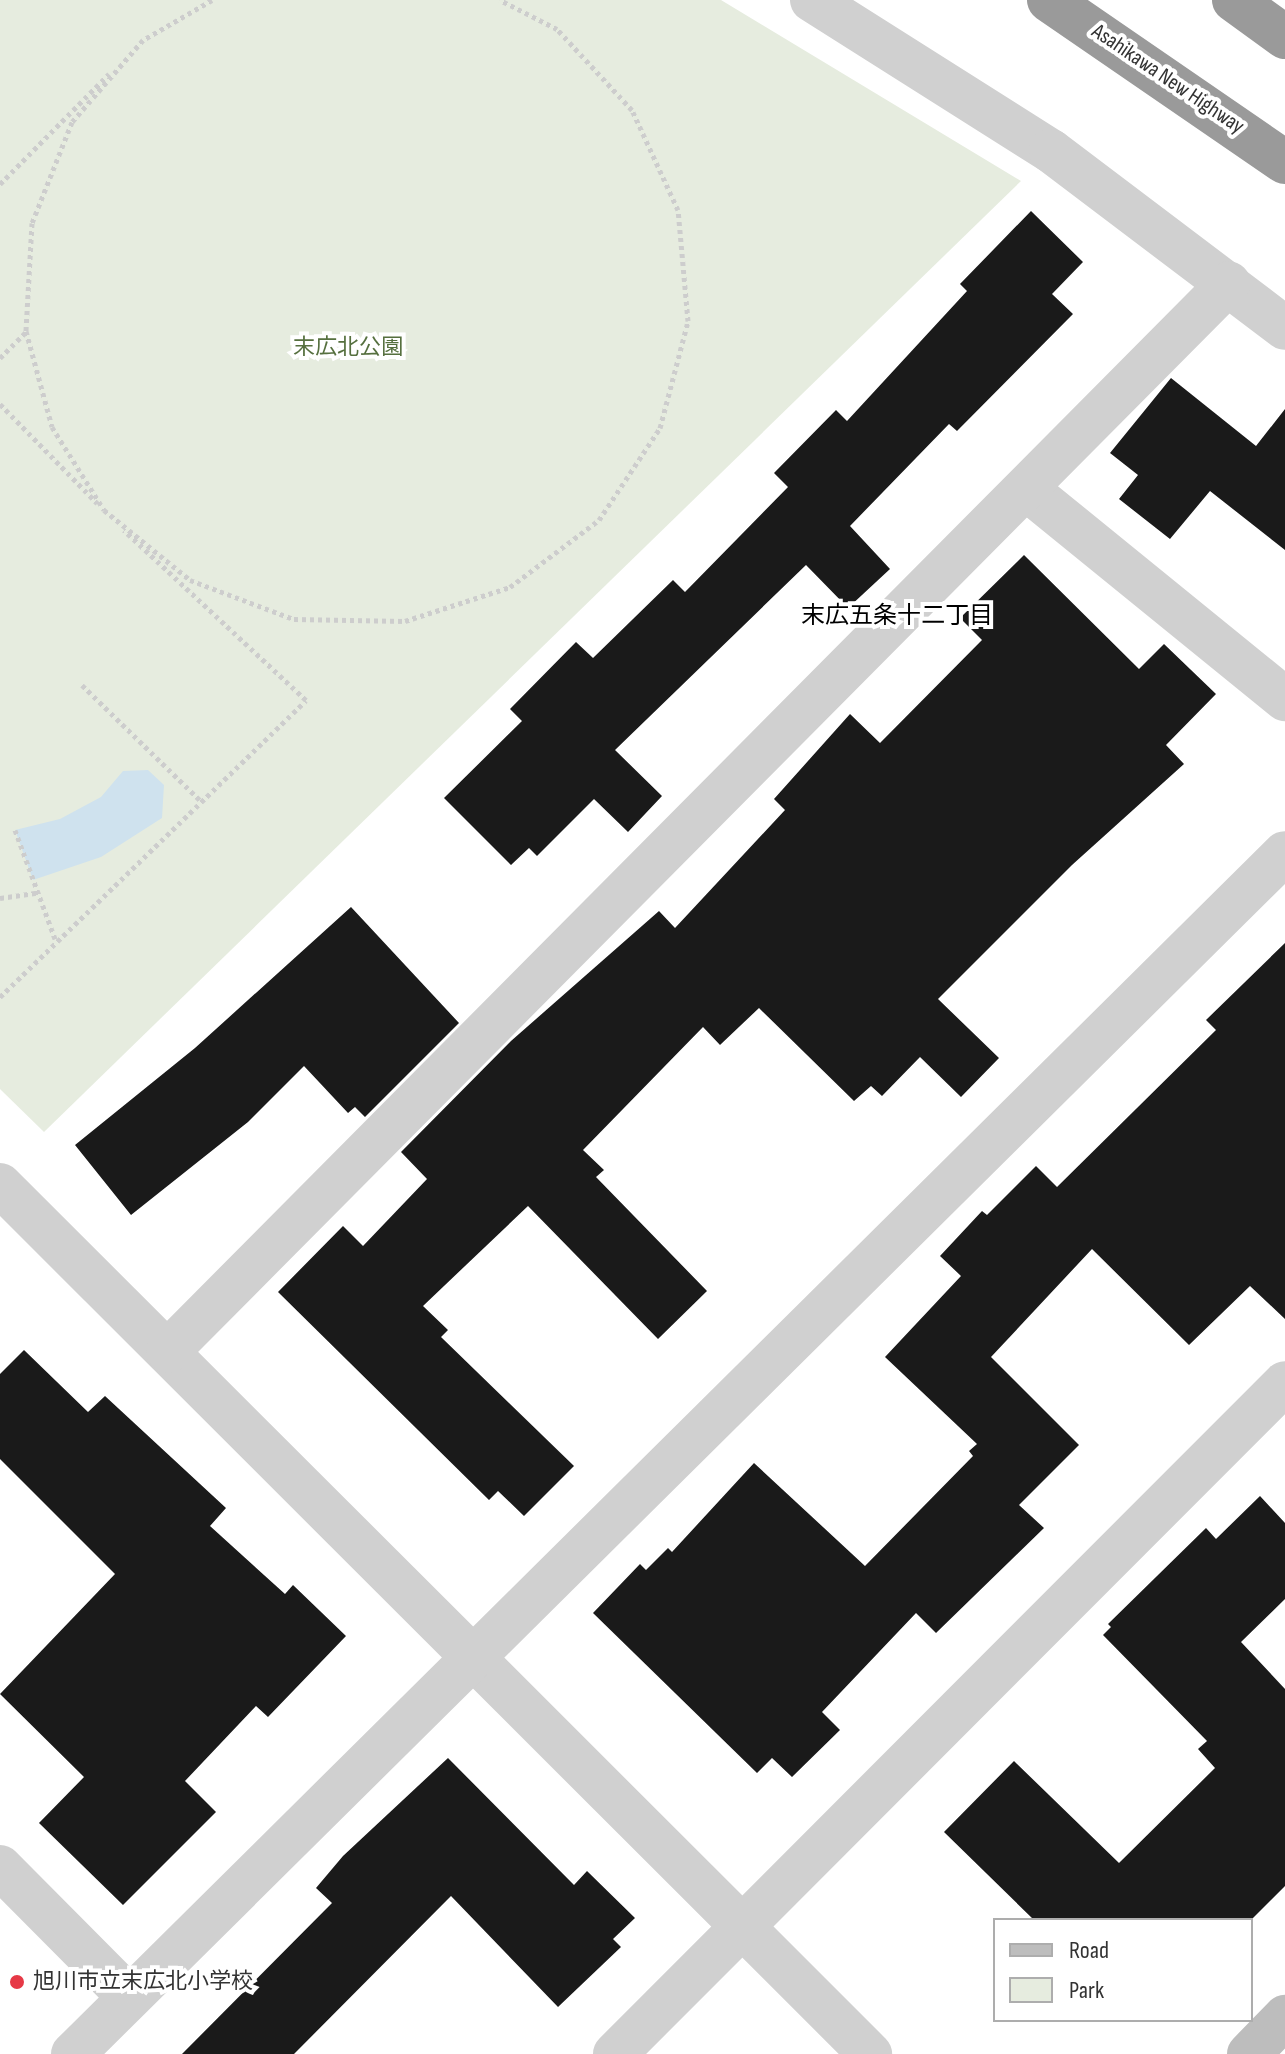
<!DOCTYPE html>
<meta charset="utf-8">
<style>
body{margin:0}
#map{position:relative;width:1285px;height:2054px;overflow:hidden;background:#fff;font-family:"Sofia Sans Condensed","Noto Sans JP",sans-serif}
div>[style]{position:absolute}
.green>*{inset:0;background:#e6ecdf}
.water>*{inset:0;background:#cfe2ee}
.building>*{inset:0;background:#1a1a1a}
.path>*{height:5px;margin-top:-2.5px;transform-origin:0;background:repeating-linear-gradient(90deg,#cdcdcd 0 4px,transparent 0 8px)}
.street>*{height:44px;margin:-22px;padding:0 22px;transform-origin:22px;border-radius:22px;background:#d0d0d0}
.secondary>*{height:44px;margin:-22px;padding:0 22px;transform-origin:22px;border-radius:22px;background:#bdbdbd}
.highway>*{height:44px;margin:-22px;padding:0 22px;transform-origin:22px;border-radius:22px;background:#9a9a9a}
.dots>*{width:22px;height:22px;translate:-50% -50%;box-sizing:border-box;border:4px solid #fff;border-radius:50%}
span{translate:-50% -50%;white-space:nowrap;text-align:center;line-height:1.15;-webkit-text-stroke:8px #fff;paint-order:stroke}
.street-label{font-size:22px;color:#333}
.park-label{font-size:22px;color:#56703f}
.poi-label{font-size:22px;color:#333}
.left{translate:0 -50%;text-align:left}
.neighbourhood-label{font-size:24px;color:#000}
.legend{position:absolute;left:993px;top:1918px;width:260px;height:104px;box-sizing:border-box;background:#fff;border:2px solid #adadad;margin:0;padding:10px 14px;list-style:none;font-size:24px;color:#333}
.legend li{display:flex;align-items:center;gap:16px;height:40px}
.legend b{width:40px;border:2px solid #adadad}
</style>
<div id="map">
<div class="green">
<div style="clip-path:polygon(0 0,721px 0,1021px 181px,44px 1132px,0 1089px)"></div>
</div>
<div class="water">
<div style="clip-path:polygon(148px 770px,164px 785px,162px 818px,101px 857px,33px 880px,15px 830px,60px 819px,101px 797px,123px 771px)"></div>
</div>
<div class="building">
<div style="clip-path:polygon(1031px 211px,1083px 262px,1052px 294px,1073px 314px,957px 431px,949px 424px,850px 526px,890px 569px,848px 608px,806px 565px,615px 750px,662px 796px,628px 832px,594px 799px,537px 856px,529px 848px,511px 865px,444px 798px,522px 721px,510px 709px,576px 642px,593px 658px,673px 580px,685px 592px,788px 487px,774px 473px,836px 410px,847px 421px,967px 291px,960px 284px)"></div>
<div style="clip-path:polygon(1171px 378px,1256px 446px,1285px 409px,1285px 550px,1210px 491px,1170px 539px,1119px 499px,1138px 475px,1110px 453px)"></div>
<div style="clip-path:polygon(1024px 555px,1139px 669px,1164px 644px,1216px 694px,1166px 745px,1184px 764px,1072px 865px,938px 999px,999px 1058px,961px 1097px,920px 1057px,882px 1096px,871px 1086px,854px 1101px,759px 1008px,720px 1045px,703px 1027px,583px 1150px,604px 1170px,596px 1177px,707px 1291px,658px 1339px,528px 1206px,423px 1306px,448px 1330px,441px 1337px,574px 1466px,524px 1516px,498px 1491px,489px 1500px,278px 1292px,343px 1226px,363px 1246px,427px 1179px,401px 1152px,511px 1041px,659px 911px,675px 928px,785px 810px,774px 799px,850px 714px,880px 743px,982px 640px,960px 618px)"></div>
<div style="clip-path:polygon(351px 907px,459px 1023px,365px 1117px,355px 1107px,348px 1113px,304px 1066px,248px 1122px,131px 1215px,75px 1145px,195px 1048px)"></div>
<div style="clip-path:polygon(1285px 943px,1285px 1319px,1250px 1286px,1189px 1345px,1092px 1249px,991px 1357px,1079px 1445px,1019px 1505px,1044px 1528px,936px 1633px,916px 1613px,822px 1712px,840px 1730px,792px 1777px,772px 1758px,757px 1773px,593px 1613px,640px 1564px,646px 1570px,668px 1548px,672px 1552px,754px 1463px,865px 1566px,973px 1456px,969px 1451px,977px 1444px,885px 1357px,961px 1276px,940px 1256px,982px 1211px,987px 1215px,1036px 1166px,1057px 1187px,1216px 1030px,1206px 1020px)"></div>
<div style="clip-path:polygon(24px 1350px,88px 1412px,105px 1396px,226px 1508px,210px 1526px,285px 1594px,293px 1585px,346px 1636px,268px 1717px,256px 1706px,185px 1781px,216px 1812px,123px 1905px,39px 1823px,84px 1777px,0 1694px,115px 1574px,0 1459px,0 1374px)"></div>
<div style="clip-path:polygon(1260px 1496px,1285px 1523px,1285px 1599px,1241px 1642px,1285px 1689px,1285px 1886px,1251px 1920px,1034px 1920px,944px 1832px,1014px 1761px,1119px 1863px,1215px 1768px,1198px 1749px,1207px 1741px,1103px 1635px,1111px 1627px,1108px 1624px,1206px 1528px,1216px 1539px)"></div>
<div style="clip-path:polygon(448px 1758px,574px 1885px,587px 1871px,635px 1918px,613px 1939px,621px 1947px,558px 2007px,451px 1896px,294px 2054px,182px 2054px,332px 1903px,316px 1888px,343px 1856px)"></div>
</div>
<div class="path">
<div style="left:212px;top:0;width:80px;rotate:149.9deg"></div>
<div style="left:143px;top:40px;width:108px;rotate:130.9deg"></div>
<div style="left:72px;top:122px;width:109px;rotate:111.6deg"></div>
<div style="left:32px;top:223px;width:108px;rotate:93.2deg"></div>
<div style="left:26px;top:331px;width:99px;rotate:74.8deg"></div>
<div style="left:52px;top:427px;width:98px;rotate:57.9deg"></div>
<div style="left:104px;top:510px;width:111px;rotate:39.1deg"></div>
<div style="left:190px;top:580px;width:111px;rotate:20.6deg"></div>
<div style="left:294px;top:619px;width:111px;rotate:1deg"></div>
<div style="left:405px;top:621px;width:110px;rotate:-17.9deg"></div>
<div style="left:510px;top:587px;width:111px;rotate:-37deg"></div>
<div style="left:599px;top:520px;width:110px;rotate:-56.5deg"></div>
<div style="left:660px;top:428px;width:111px;rotate:-75.3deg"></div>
<div style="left:688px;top:321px;width:111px;rotate:-95.1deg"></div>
<div style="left:678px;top:210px;width:110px;rotate:-114.7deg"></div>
<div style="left:632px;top:110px;width:110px;rotate:-132.8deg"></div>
<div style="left:557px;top:29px;width:64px;rotate:-153deg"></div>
<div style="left:0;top:184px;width:155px;rotate:-45.3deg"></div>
<div style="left:0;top:358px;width:37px;rotate:-45deg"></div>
<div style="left:0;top:404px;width:139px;rotate:45.6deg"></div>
<div style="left:82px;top:685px;width:165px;rotate:44.3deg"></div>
<div style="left:15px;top:830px;width:116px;rotate:69.8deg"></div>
<div style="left:0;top:898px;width:37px;rotate:-8deg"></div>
<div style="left:0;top:997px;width:426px;rotate:-44.1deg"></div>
<div style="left:306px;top:700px;width:249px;rotate:-137deg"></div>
</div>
<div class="street">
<div style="left:812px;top:0;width:283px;rotate:32.3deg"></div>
<div style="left:1051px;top:151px;width:293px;rotate:37.1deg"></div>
<div style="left:1029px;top:491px;width:330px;rotate:39.1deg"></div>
<div style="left:0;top:1185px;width:1230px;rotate:44.97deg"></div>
<div style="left:168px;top:1351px;width:1505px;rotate:-45.19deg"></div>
<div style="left:0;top:1867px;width:183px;rotate:45.2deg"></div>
<div style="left:73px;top:2054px;width:1706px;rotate:-44.74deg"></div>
<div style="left:615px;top:2054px;width:948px;rotate:-45.04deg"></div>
</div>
<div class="secondary">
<div style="left:1249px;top:2054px;width:52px;rotate:-45.8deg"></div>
</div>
<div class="highway">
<div style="left:1049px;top:0;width:286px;rotate:34.5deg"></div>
<div style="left:1234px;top:0;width:63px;rotate:36deg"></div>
</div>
<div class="dots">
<div style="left:17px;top:1982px;background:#e63946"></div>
</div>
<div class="street-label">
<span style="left:1168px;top:79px;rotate:34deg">Asahikawa New Highway</span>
</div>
<div class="park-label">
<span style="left:348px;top:348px">末広北公園</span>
</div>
<div class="poi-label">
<span class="left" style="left:33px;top:1982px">旭川市立末広北小学校</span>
</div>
<div class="neighbourhood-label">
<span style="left:897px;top:616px">末広五条十二丁目</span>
</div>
<ul class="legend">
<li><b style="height:10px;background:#bdbdbd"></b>Road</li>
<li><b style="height:22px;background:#e6ecdf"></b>Park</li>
</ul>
</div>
